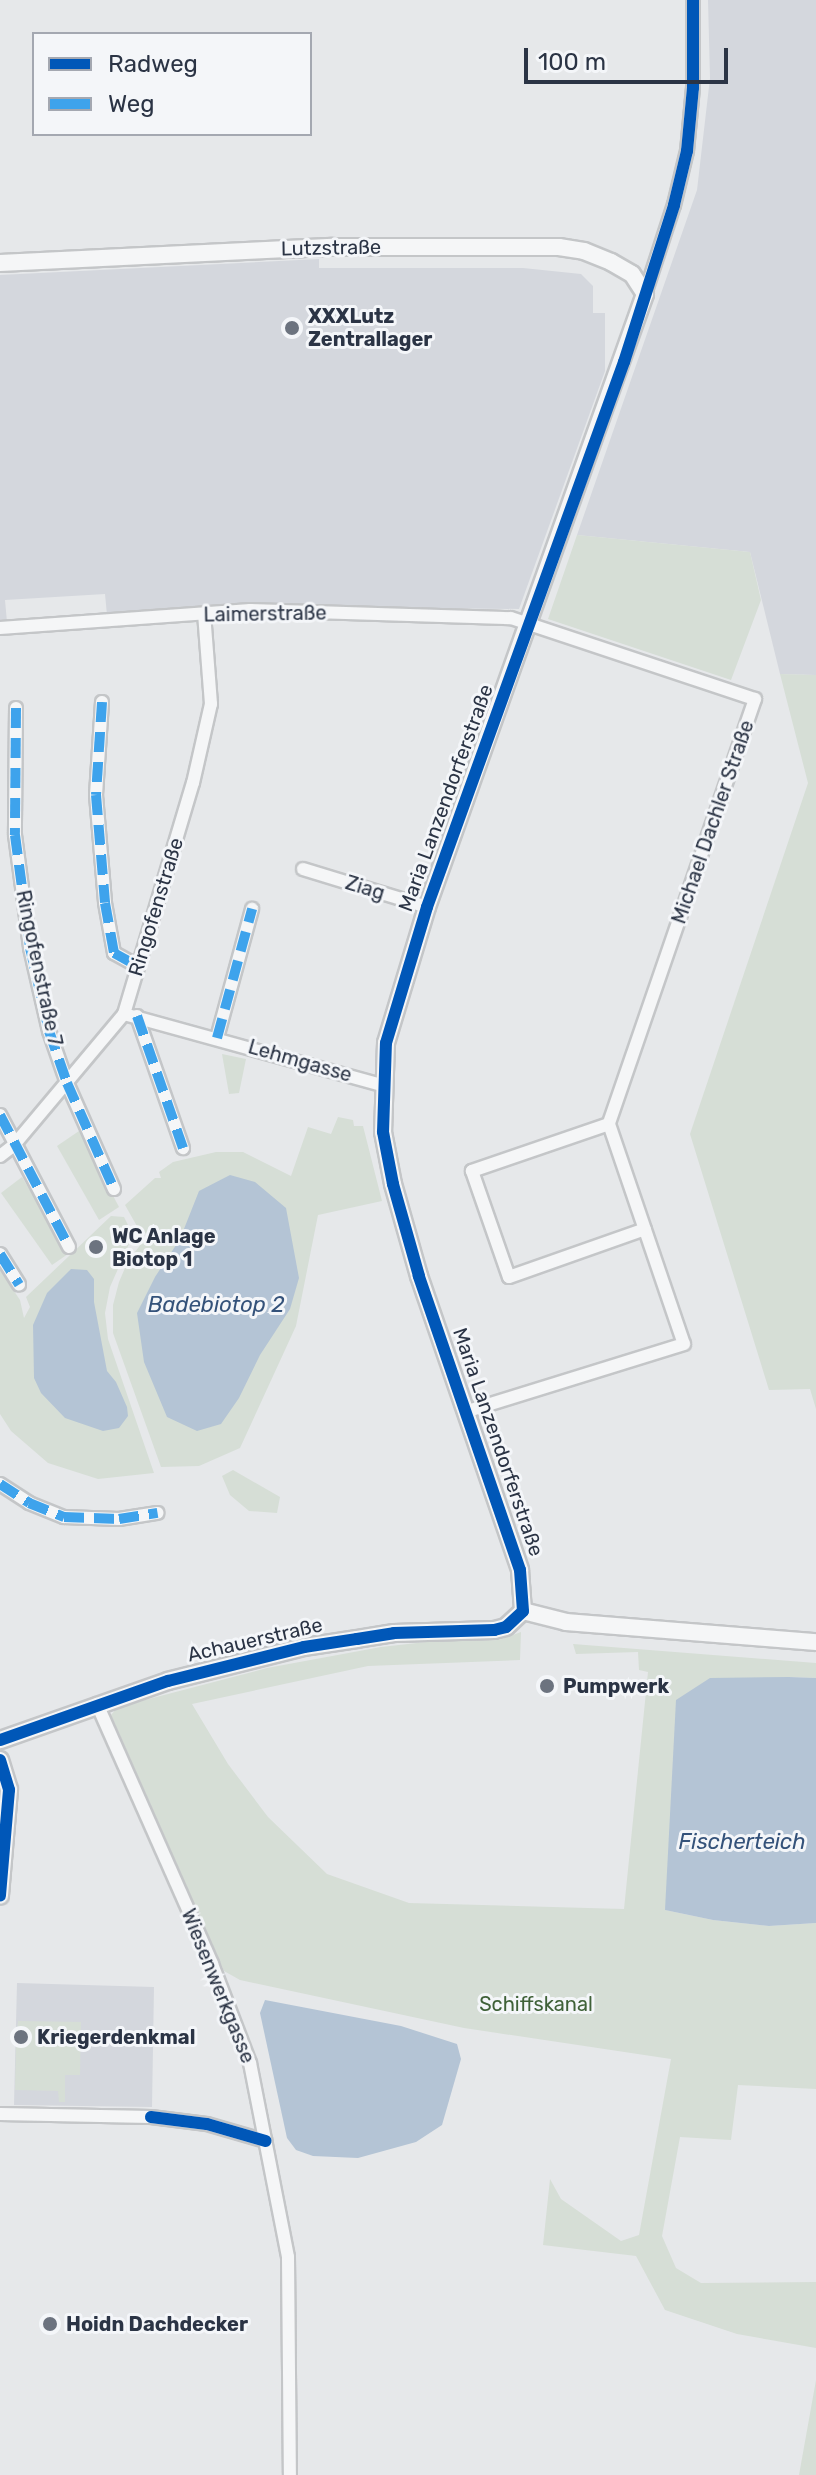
<!DOCTYPE html>
<meta charset="utf-8">
<style>
body{margin:0}
#map{position:relative;width:816px;height:2475px;overflow:hidden;background:#e6e8ea;font-family:Rubik,sans-serif}
div>[style]{position:absolute}
.built>*{inset:0;background:#d4d7dd}
.green>*{inset:0;background:#d6ded6}
.water>*{inset:0;background:#b4c4d5}
.roads{filter:drop-shadow(2px 0 #c4c6c8) drop-shadow(-2px 0 #c4c6c8) drop-shadow(0 2px #c4c6c8) drop-shadow(0 -2px #c4c6c8)}
.minor>*{height:12px;margin:-6px;padding:0 6px;transform-origin:6px;border-radius:6px;background:#f5f6f7}
.tertiary>*{height:16px;margin:-8px;padding:0 8px;transform-origin:8px;border-radius:8px;background:#f5f6f7}
.quiet>*{height:10px;margin-top:-5px;transform-origin:0;background:repeating-linear-gradient(90deg,#3ea3ec 0 20px,transparent 0 30px)}
.cycleway>*{height:12px;margin:-6px;padding:0 6px;transform-origin:6px;border-radius:6px;background:#0057b8}
.dots>*{width:22px;height:22px;translate:-50% -50%;box-sizing:border-box;border:4px solid #f4f6f9;border-radius:50%}
span{translate:-50% -50%;white-space:nowrap;text-align:center;line-height:1.15;-webkit-text-stroke:6px #f4f6f9;paint-order:stroke}
.street-label{font-size:20px;color:#2b3445}
.poi-label{font-size:20px;color:#2b3445;font-weight:700}
.left{translate:0 -50%;text-align:left}
.park-label{font-size:20px;color:#3f6138}
.water-label{font-size:22px;color:#34527a;font-style:italic}
.legend{position:absolute;left:32px;top:32px;width:280px;height:104px;box-sizing:border-box;background:#f4f6f9;border:2px solid #a4a8b1;margin:0;padding:10px 14px;list-style:none;font-size:24px;color:#2b3445}
.legend li{display:flex;align-items:center;gap:16px;height:40px}
.legend b{width:40px;border:2px solid #a4a8b1}
.scale{position:absolute;left:524px;top:48px;width:204px;height:36px;box-sizing:border-box;border:4px solid #2b3445;border-top:0;padding-left:10px;font-size:24px;line-height:28px;white-space:nowrap;color:#2b3445;-webkit-text-stroke:6px #f4f6f9;paint-order:stroke}
</style>
<div id="map">
<div class="built">
<div style="clip-path:polygon(708px 0,816px 0,816px 675px,780px 674px,750px 552px,577px 535px,697px 190px,710px 78px)"></div>
<div style="clip-path:polygon(319px 259px,319px 268px,523px 268px,581px 274px,593px 286px,593px 313px,605px 313px,605px 371px,519px 609px,256px 606px,107px 615px,105px 594px,5px 600px,7px 622px,0 622px,0 275px)"></div>
<div style="clip-path:polygon(17px 1983px,154px 1987px,152px 2107px,14px 2105px)"></div>
</div>
<div class="green">
<div style="clip-path:polygon(577px 535px,750px 552px,761px 600px,731px 680px,548px 619px)"></div>
<div style="clip-path:polygon(780px 674px,816px 675px,816px 1409px,810px 1389px,769px 1390px,690px 1134px,808px 783px)"></div>
<div style="clip-path:polygon(222px 1054px,246px 1059px,239px 1093px,229px 1094px)"></div>
<div style="clip-path:polygon(338px 1117px,353px 1120px,354px 1126px,363px 1126px,382px 1201px,318px 1215px,296px 1326px,240px 1448px,199px 1466px,161px 1467px,113px 1333px,113px 1305px,119px 1282px,128px 1261px,148px 1235px,138px 1228px,125px 1205px,155px 1178px,161px 1178px,159px 1172px,173px 1162px,216px 1152px,243px 1152px,291px 1176px,308px 1127px,331px 1134px)"></div>
<div style="clip-path:polygon(79px 1131px,119px 1207px,99px 1220px,57px 1146px)"></div>
<div style="clip-path:polygon(22px 1177px,68px 1254px,52px 1265px,1px 1193px)"></div>
<div style="clip-path:polygon(111px 1216px,124px 1217px,133px 1235px,110px 1287px,105px 1313px,108px 1339px,154px 1473px,98px 1479px,48px 1463px,11px 1431px,0 1414px,0 1270px,20px 1300px,24px 1318px,30px 1307px,26px 1297px)"></div>
<div style="clip-path:polygon(233px 1470px,280px 1497px,277px 1513px,249px 1511px,230px 1495px,222px 1476px)"></div>
<div style="clip-path:polygon(521px 1632px,520px 1660px,368px 1666px,192px 1704px,228px 1764px,268px 1817px,327px 1874px,409px 1903px,624px 1909px,648px 1672px,639px 1670px,638px 1652px,576px 1654px,573px 1644px,816px 1663px,816px 1678px,789px 1677px,665px 1910px,713px 1920px,769px 1926px,816px 1923px,816px 2089px,738px 2085px,731px 2140px,680px 2137px,662px 2236px,676px 2268px,701px 2283px,816px 2282px,816px 2348px,737px 2334px,665px 2310px,636px 2256px,543px 2245px,550px 2179px,561px 2199px,621px 2241px,639px 2235px,671px 2059px,464px 2028px,240px 1980px,224px 1971px,111px 1715px,116px 1709px,145px 1700px,267px 1668px,381px 1647px,435px 1641px,499px 1640px)"></div>
<div style="clip-path:polygon(18px 2021px,81px 2022px,80px 2075px,65px 2075px,65px 2102px,59px 2102px,58px 2091px,15px 2090px,16px 2043px,25px 2043px,25px 2032px,17px 2031px)"></div>
<div style="clip-path:polygon(816px 2380px,816px 2475px,799px 2475px)"></div>
</div>
<div class="water">
<div style="clip-path:polygon(230px 1175px,255px 1182px,286px 1208px,299px 1278px,290px 1309px,260px 1355px,239px 1398px,221px 1424px,197px 1431px,167px 1417px,144px 1362px,137px 1313px,155px 1277px,180px 1239px,199px 1191px)"></div>
<div style="clip-path:polygon(71px 1269px,87px 1270px,94px 1279px,94px 1302px,107px 1371px,116px 1382px,127px 1407px,128px 1416px,119px 1428px,103px 1431px,65px 1418px,41px 1393px,34px 1378px,33px 1325px,47px 1293px)"></div>
<div style="clip-path:polygon(789px 1677px,816px 1678px,816px 1923px,769px 1926px,713px 1920px,665px 1910px,676px 1700px,710px 1678px)"></div>
<div style="clip-path:polygon(265px 2000px,401px 2026px,457px 2044px,461px 2059px,442px 2125px,416px 2142px,358px 2158px,313px 2156px,296px 2150px,287px 2138px,260px 2013px)"></div>
</div>
<div class="roads">
<div class="minor">
<div style="left:645px;top:294px;width:94px;rotate:-72deg"></div>
<div style="left:674px;top:205px;width:56px;rotate:-76.5deg"></div>
<div style="left:687px;top:151px;width:63px;rotate:-84.6deg"></div>
<div style="left:693px;top:88px;width:88px;rotate:-90deg"></div>
<div style="left:0;top:628px;width:251px;rotate:-4.1deg"></div>
<div style="left:250px;top:610px;width:261px;rotate:1.8deg"></div>
<div style="left:511px;top:618px;width:257px;rotate:18.4deg"></div>
<div style="left:755px;top:699px;width:449px;rotate:109deg"></div>
<div style="left:609px;top:1124px;width:232px;rotate:71.2deg"></div>
<div style="left:684px;top:1344px;width:227px;rotate:162.8deg"></div>
<div style="left:102px;top:702px;width:93px;rotate:93.7deg"></div>
<div style="left:96px;top:795px;width:108px;rotate:85.2deg"></div>
<div style="left:105px;top:903px;width:51px;rotate:79.8deg"></div>
<div style="left:114px;top:953px;width:26px;rotate:29deg"></div>
<div style="left:16px;top:708px;width:127px;rotate:90.5deg"></div>
<div style="left:15px;top:835px;width:114px;rotate:82.4deg"></div>
<div style="left:30px;top:948px;width:85px;rotate:77.1deg"></div>
<div style="left:49px;top:1031px;width:55px;rotate:70.9deg"></div>
<div style="left:67px;top:1083px;width:116px;rotate:66.1deg"></div>
<div style="left:303px;top:869px;width:130px;rotate:17deg"></div>
<div style="left:124px;top:1014px;width:268px;rotate:15.4deg"></div>
<div style="left:137px;top:1016px;width:140px;rotate:70.8deg"></div>
<div style="left:217px;top:1038px;width:134px;rotate:-74.8deg"></div>
<div style="left:0;top:1115px;width:149px;rotate:62.4deg"></div>
<div style="left:609px;top:1124px;width:145px;rotate:161.1deg"></div>
<div style="left:472px;top:1171px;width:112px;rotate:70.8deg"></div>
<div style="left:509px;top:1277px;width:144px;rotate:-19.4deg"></div>
<div style="left:0;top:1156px;width:18px;rotate:-38deg"></div>
<div style="left:14px;top:1145px;width:171px;rotate:-50deg"></div>
<div style="left:124px;top:1014px;width:241px;rotate:-73.4deg"></div>
<div style="left:193px;top:783px;width:81px;rotate:-77.2deg"></div>
<div style="left:211px;top:704px;width:90px;rotate:-94.4deg"></div>
<div style="left:0;top:1254px;width:36px;rotate:58deg"></div>
<div style="left:0;top:1484px;width:35px;rotate:33deg"></div>
<div style="left:29px;top:1503px;width:38px;rotate:22deg"></div>
<div style="left:64px;top:1517px;width:55px;rotate:2.1deg"></div>
<div style="left:119px;top:1519px;width:39px;rotate:-9deg"></div>
<div style="left:97px;top:1704px;width:284px;rotate:66.1deg"></div>
<div style="left:212px;top:1964px;width:106px;rotate:69deg"></div>
<div style="left:250px;top:2063px;width:198px;rotate:78.9deg"></div>
<div style="left:288px;top:2257px;width:218px;rotate:89.5deg"></div>
<div style="left:0;top:2114px;width:151px;rotate:1.1deg"></div>
<div style="left:151px;top:2117px;width:56px;rotate:7.1deg"></div>
<div style="left:207px;top:2124px;width:61px;rotate:16.1deg"></div>
</div>
<div class="tertiary">
<div style="left:0;top:263px;width:333px;rotate:-2.8deg"></div>
<div style="left:333px;top:247px;width:226px"></div>
<div style="left:559px;top:247px;width:25px;rotate:9deg"></div>
<div style="left:584px;top:251px;width:29px;rotate:22deg"></div>
<div style="left:611px;top:262px;width:24px;rotate:30deg"></div>
<div style="left:632px;top:274px;width:24px;rotate:57deg"></div>
<div style="left:645px;top:294px;width:651px;rotate:109.58deg"></div>
<div style="left:427px;top:907px;width:142px;rotate:106.8deg"></div>
<div style="left:386px;top:1043px;width:89px;rotate:91.9deg"></div>
<div style="left:383px;top:1132px;width:53px;rotate:79.1deg"></div>
<div style="left:393px;top:1184px;width:96px;rotate:74.2deg"></div>
<div style="left:419px;top:1276px;width:311px;rotate:71deg"></div>
<div style="left:520px;top:1570px;width:41px;rotate:85.8deg"></div>
<div style="left:523px;top:1611px;width:23px;rotate:137deg"></div>
<div style="left:506px;top:1627px;width:12px;rotate:166deg"></div>
<div style="left:494px;top:1630px;width:100px;rotate:178.3deg"></div>
<div style="left:394px;top:1633px;width:37px;rotate:171deg"></div>
<div style="left:357px;top:1639px;width:54px;rotate:171.4deg"></div>
<div style="left:304px;top:1647px;width:140px;rotate:166deg"></div>
<div style="left:168px;top:1681px;width:178px;rotate:160.6deg"></div>
<div style="left:523px;top:1611px;width:44px;rotate:14.3deg"></div>
<div style="left:566px;top:1622px;width:251px;rotate:4.6deg"></div>
<div style="left:0;top:1760px;width:31px;rotate:73deg"></div>
<div style="left:9px;top:1790px;width:106px;rotate:94.9deg"></div>
</div>
</div>
<div class="quiet">
<div style="left:102px;top:702px;width:93px;rotate:93.7deg"></div>
<div style="left:96px;top:795px;width:108px;rotate:85.2deg"></div>
<div style="left:105px;top:903px;width:51px;rotate:79.8deg"></div>
<div style="left:114px;top:953px;width:26px;rotate:29deg"></div>
<div style="left:16px;top:708px;width:127px;rotate:90.5deg"></div>
<div style="left:15px;top:835px;width:114px;rotate:82.4deg"></div>
<div style="left:30px;top:948px;width:85px;rotate:77.1deg"></div>
<div style="left:49px;top:1031px;width:55px;rotate:70.9deg"></div>
<div style="left:67px;top:1083px;width:116px;rotate:66.1deg"></div>
<div style="left:137px;top:1016px;width:140px;rotate:70.8deg"></div>
<div style="left:217px;top:1038px;width:134px;rotate:-74.8deg"></div>
<div style="left:0;top:1115px;width:149px;rotate:62.4deg"></div>
<div style="left:0;top:1254px;width:36px;rotate:58deg"></div>
<div style="left:0;top:1484px;width:35px;rotate:33deg"></div>
<div style="left:29px;top:1503px;width:38px;rotate:22deg"></div>
<div style="left:64px;top:1517px;width:55px;rotate:2.1deg"></div>
<div style="left:119px;top:1519px;width:39px;rotate:-9deg"></div>
</div>
<div class="cycleway">
<div style="left:0;top:1740px;width:178px;rotate:-19.4deg"></div>
<div style="left:168px;top:1681px;width:140px;rotate:-14deg"></div>
<div style="left:304px;top:1647px;width:54px;rotate:-8.6deg"></div>
<div style="left:357px;top:1639px;width:37px;rotate:-9deg"></div>
<div style="left:394px;top:1633px;width:100px;rotate:-1.7deg"></div>
<div style="left:494px;top:1630px;width:12px;rotate:-14deg"></div>
<div style="left:506px;top:1627px;width:23px;rotate:-43deg"></div>
<div style="left:523px;top:1611px;width:41px;rotate:-94.2deg"></div>
<div style="left:520px;top:1570px;width:311px;rotate:-109deg"></div>
<div style="left:419px;top:1276px;width:96px;rotate:-105.8deg"></div>
<div style="left:393px;top:1184px;width:53px;rotate:-100.9deg"></div>
<div style="left:383px;top:1132px;width:89px;rotate:-88.1deg"></div>
<div style="left:386px;top:1043px;width:142px;rotate:-73.2deg"></div>
<div style="left:427px;top:907px;width:580px;rotate:-70.13deg"></div>
<div style="left:624px;top:362px;width:165px;rotate:-72.3deg"></div>
<div style="left:674px;top:205px;width:56px;rotate:-76.5deg"></div>
<div style="left:687px;top:151px;width:63px;rotate:-84.6deg"></div>
<div style="left:693px;top:88px;width:88px;rotate:-90deg"></div>
<div style="left:0;top:1760px;width:31px;rotate:73deg"></div>
<div style="left:9px;top:1790px;width:106px;rotate:94.9deg"></div>
<div style="left:151px;top:2117px;width:56px;rotate:7.1deg"></div>
<div style="left:207px;top:2124px;width:61px;rotate:16.1deg"></div>
</div>
<div class="dots">
<div style="left:292px;top:328px;background:#6c737f"></div>
<div style="left:96px;top:1247px;background:#6c737f"></div>
<div style="left:547px;top:1686px;background:#6c737f"></div>
<div style="left:21px;top:2037px;background:#6c737f"></div>
<div style="left:50px;top:2324px;background:#6c737f"></div>
</div>
<div class="street-label">
<span style="left:331px;top:248px;rotate:-1deg">Lutzstraße</span>
<span style="left:265px;top:614px;rotate:-1deg">Laimerstraße</span>
<span style="left:446px;top:798px;rotate:-70deg">Maria Lanzendorferstraße</span>
<span style="left:713px;top:822px;rotate:-71deg">Michael Dachler Straße</span>
<span style="left:365px;top:888px;rotate:17deg">Ziag</span>
<span style="left:156px;top:907px;rotate:-73deg">Ringofenstraße</span>
<span style="left:39px;top:968px;rotate:78deg">Ringofenstraße 7</span>
<span style="left:300px;top:1061px;rotate:16deg">Lehmgasse</span>
<span style="left:498px;top:1442px;rotate:71deg">Maria Lanzendorferstraße</span>
<span style="left:255px;top:1640px;rotate:-13deg">Achauerstraße</span>
<span style="left:218px;top:1986px;rotate:68deg">Wiesenwerkgasse</span>
</div>
<div class="poi-label">
<span class="left" style="left:308px;top:328px">XXXLutz<br>Zentrallager</span>
<span class="left" style="left:112px;top:1248px">WC Anlage<br>Biotop 1</span>
<span class="left" style="left:563px;top:1686px">Pumpwerk</span>
<span class="left" style="left:37px;top:2037px">Kriegerdenkmal</span>
<span class="left" style="left:66px;top:2324px">Hoidn Dachdecker</span>
</div>
<div class="park-label">
<span style="left:536px;top:2004px">Schiffskanal</span>
</div>
<div class="water-label">
<span style="left:216px;top:1305px">Badebiotop 2</span>
<span style="left:742px;top:1842px">Fischerteich</span>
</div>
<ul class="legend">
<li><b style="height:10px;background:#0057b8"></b>Radweg</li>
<li><b style="height:10px;background:#3ea3ec"></b>Weg</li>
</ul>
<div class="scale">100 m</div>
</div>
